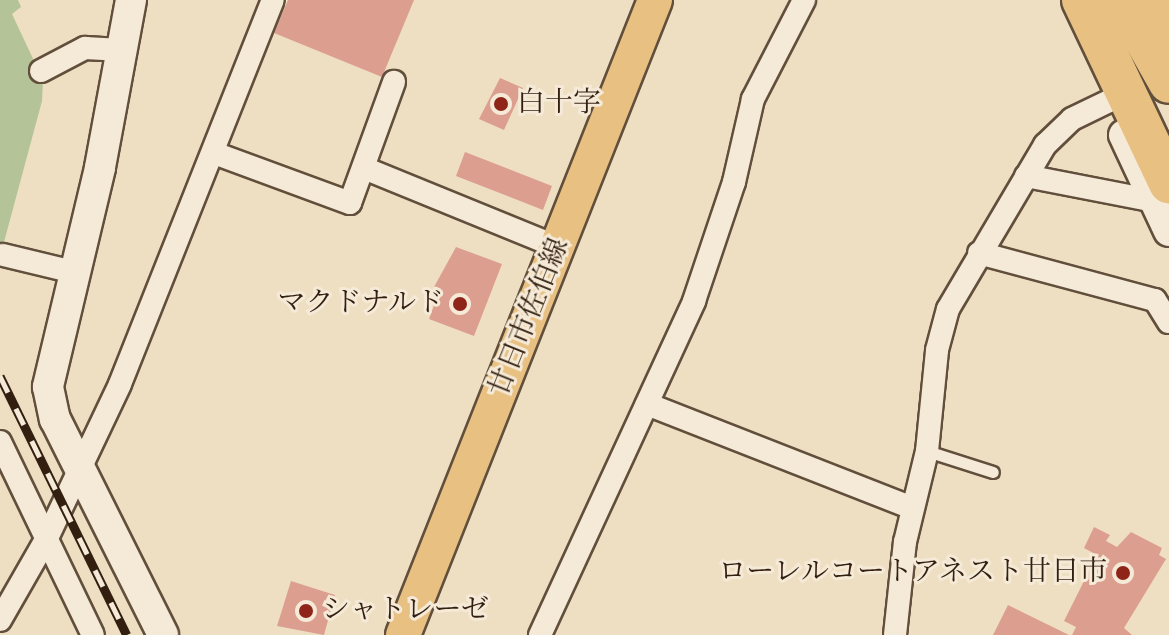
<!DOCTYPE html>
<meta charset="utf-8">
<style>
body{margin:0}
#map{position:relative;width:1169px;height:635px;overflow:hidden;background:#efdfc2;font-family:"Sorts Mill Goudy","Noto Serif JP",serif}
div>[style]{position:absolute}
.green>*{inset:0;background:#b4c398}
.building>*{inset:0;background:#dc9f8f}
.roads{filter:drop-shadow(2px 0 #614f3c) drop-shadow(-2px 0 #614f3c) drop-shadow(0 2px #614f3c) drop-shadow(0 -2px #614f3c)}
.lane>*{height:11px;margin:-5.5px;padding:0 5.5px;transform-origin:5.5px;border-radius:5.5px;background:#f5ead7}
.street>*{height:22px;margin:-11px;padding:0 11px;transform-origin:11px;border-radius:11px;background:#f5ead7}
.secondary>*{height:30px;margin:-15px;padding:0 15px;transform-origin:15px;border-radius:15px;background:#f5ead7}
.primary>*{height:34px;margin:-17px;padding:0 17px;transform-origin:17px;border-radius:17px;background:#e8c081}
.highway>*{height:40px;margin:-20px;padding:0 20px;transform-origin:20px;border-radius:20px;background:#e8c081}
.rail>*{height:9px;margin-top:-4.5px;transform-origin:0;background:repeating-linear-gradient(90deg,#f5ead7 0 18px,#321f0f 0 36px);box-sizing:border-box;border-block:2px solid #321f0f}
.dots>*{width:22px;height:22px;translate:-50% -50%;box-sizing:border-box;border:4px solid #f5ead7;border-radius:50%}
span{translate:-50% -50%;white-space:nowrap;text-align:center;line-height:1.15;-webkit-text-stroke:6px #f5ead7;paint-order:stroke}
.poi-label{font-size:28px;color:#321f0f}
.left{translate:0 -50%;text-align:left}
.right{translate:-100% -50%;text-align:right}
.street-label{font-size:28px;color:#321f0f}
</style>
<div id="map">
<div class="green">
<div style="clip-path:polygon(0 0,18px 0,21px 7px,12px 14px,43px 80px,42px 101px,0 257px)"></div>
</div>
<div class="building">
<div style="clip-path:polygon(288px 0,414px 0,382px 77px,274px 33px)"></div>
<div style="clip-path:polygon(500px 78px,523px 88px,504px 130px,479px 119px)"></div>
<div style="clip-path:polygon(465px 152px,552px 186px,543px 210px,456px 176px)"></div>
<div style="clip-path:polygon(456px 247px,502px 264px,474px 336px,429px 319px,440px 289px,434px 287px)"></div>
<div style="clip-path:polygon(1094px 527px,1110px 535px,1106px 541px,1117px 547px,1131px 532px,1162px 548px,1159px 555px,1166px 559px,1124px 628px,1132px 635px,1072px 635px,1076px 627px,1064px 621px,1097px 555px,1084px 548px)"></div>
<div style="clip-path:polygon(291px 581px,335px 595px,324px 635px,277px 626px)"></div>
<div style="clip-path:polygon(1008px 605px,1069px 635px,993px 635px)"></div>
</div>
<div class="roads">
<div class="lane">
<div style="left:927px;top:451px;width:69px;rotate:17.7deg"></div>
</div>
<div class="street">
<div style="left:41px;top:71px;width:50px;rotate:-27.6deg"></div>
<div style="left:85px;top:48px;width:37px;rotate:3deg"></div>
<div style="left:214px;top:153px;width:145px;rotate:20.2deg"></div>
<div style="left:350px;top:203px;width:129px;rotate:-70deg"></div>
<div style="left:364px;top:168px;width:209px;rotate:22.2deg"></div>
<div style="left:1026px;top:176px;width:131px;rotate:11deg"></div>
<div style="left:979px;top:253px;width:182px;rotate:15deg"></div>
<div style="left:1155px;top:300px;width:26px;rotate:58deg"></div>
<div style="left:3px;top:255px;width:73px;rotate:13.5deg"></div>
<div style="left:647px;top:404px;width:285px;rotate:21.4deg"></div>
<div style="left:0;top:442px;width:214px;rotate:64.3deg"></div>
<div style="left:0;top:620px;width:95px;rotate:-60.2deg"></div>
<div style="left:47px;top:538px;width:170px;rotate:-64.6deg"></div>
<div style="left:120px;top:384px;width:413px;rotate:-68.3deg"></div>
<div style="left:540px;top:635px;width:368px;rotate:-65.2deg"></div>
<div style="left:694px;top:301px;width:126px;rotate:-71.4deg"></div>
<div style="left:734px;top:182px;width:85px;rotate:-77.1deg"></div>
<div style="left:753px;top:99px;width:111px;rotate:-62.7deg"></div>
<div style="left:895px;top:635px;width:94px;rotate:-83.9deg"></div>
<div style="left:905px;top:542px;width:94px;rotate:-76.4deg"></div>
<div style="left:927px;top:451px;width:101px;rotate:-84.3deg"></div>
<div style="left:937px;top:350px;width:42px;rotate:-75deg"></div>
<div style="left:948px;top:309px;width:191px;rotate:-59.4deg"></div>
<div style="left:1045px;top:145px;width:37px;rotate:-44deg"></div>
<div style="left:1072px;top:119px;width:41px;rotate:-25.9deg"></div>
</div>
<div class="secondary">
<div style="left:131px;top:0;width:171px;rotate:100.5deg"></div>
<div style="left:100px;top:168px;width:225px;rotate:103.4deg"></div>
<div style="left:48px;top:387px;width:33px;rotate:78deg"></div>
<div style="left:55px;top:419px;width:241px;rotate:63.4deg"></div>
<div style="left:1124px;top:135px;width:106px;rotate:64.9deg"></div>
</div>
<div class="primary">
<div style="left:403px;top:635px;width:683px;rotate:-68.35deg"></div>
</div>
<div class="highway">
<div style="left:1082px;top:0;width:203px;rotate:64.6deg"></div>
<div style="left:1122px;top:0;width:95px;rotate:60.5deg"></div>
<div style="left:1156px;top:0;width:27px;rotate:62deg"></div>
</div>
</div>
<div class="rail">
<div style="left:0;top:376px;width:288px;rotate:63.9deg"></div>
</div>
<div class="dots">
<div style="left:501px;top:104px;background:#8f2418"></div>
<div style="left:460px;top:304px;background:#8f2418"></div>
<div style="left:1123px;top:573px;background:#8f2418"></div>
<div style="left:306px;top:611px;background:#8f2418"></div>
</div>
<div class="poi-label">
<span class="left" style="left:517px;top:104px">白十字</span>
<span class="right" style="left:444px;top:304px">マクドナルド</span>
<span class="right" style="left:1107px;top:573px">ローレルコートアネスト廿日市</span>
<span class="left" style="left:322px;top:611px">シャトレーゼ</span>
</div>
<div class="street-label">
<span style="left:530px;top:318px;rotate:-68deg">廿日市佐伯線</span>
</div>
</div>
